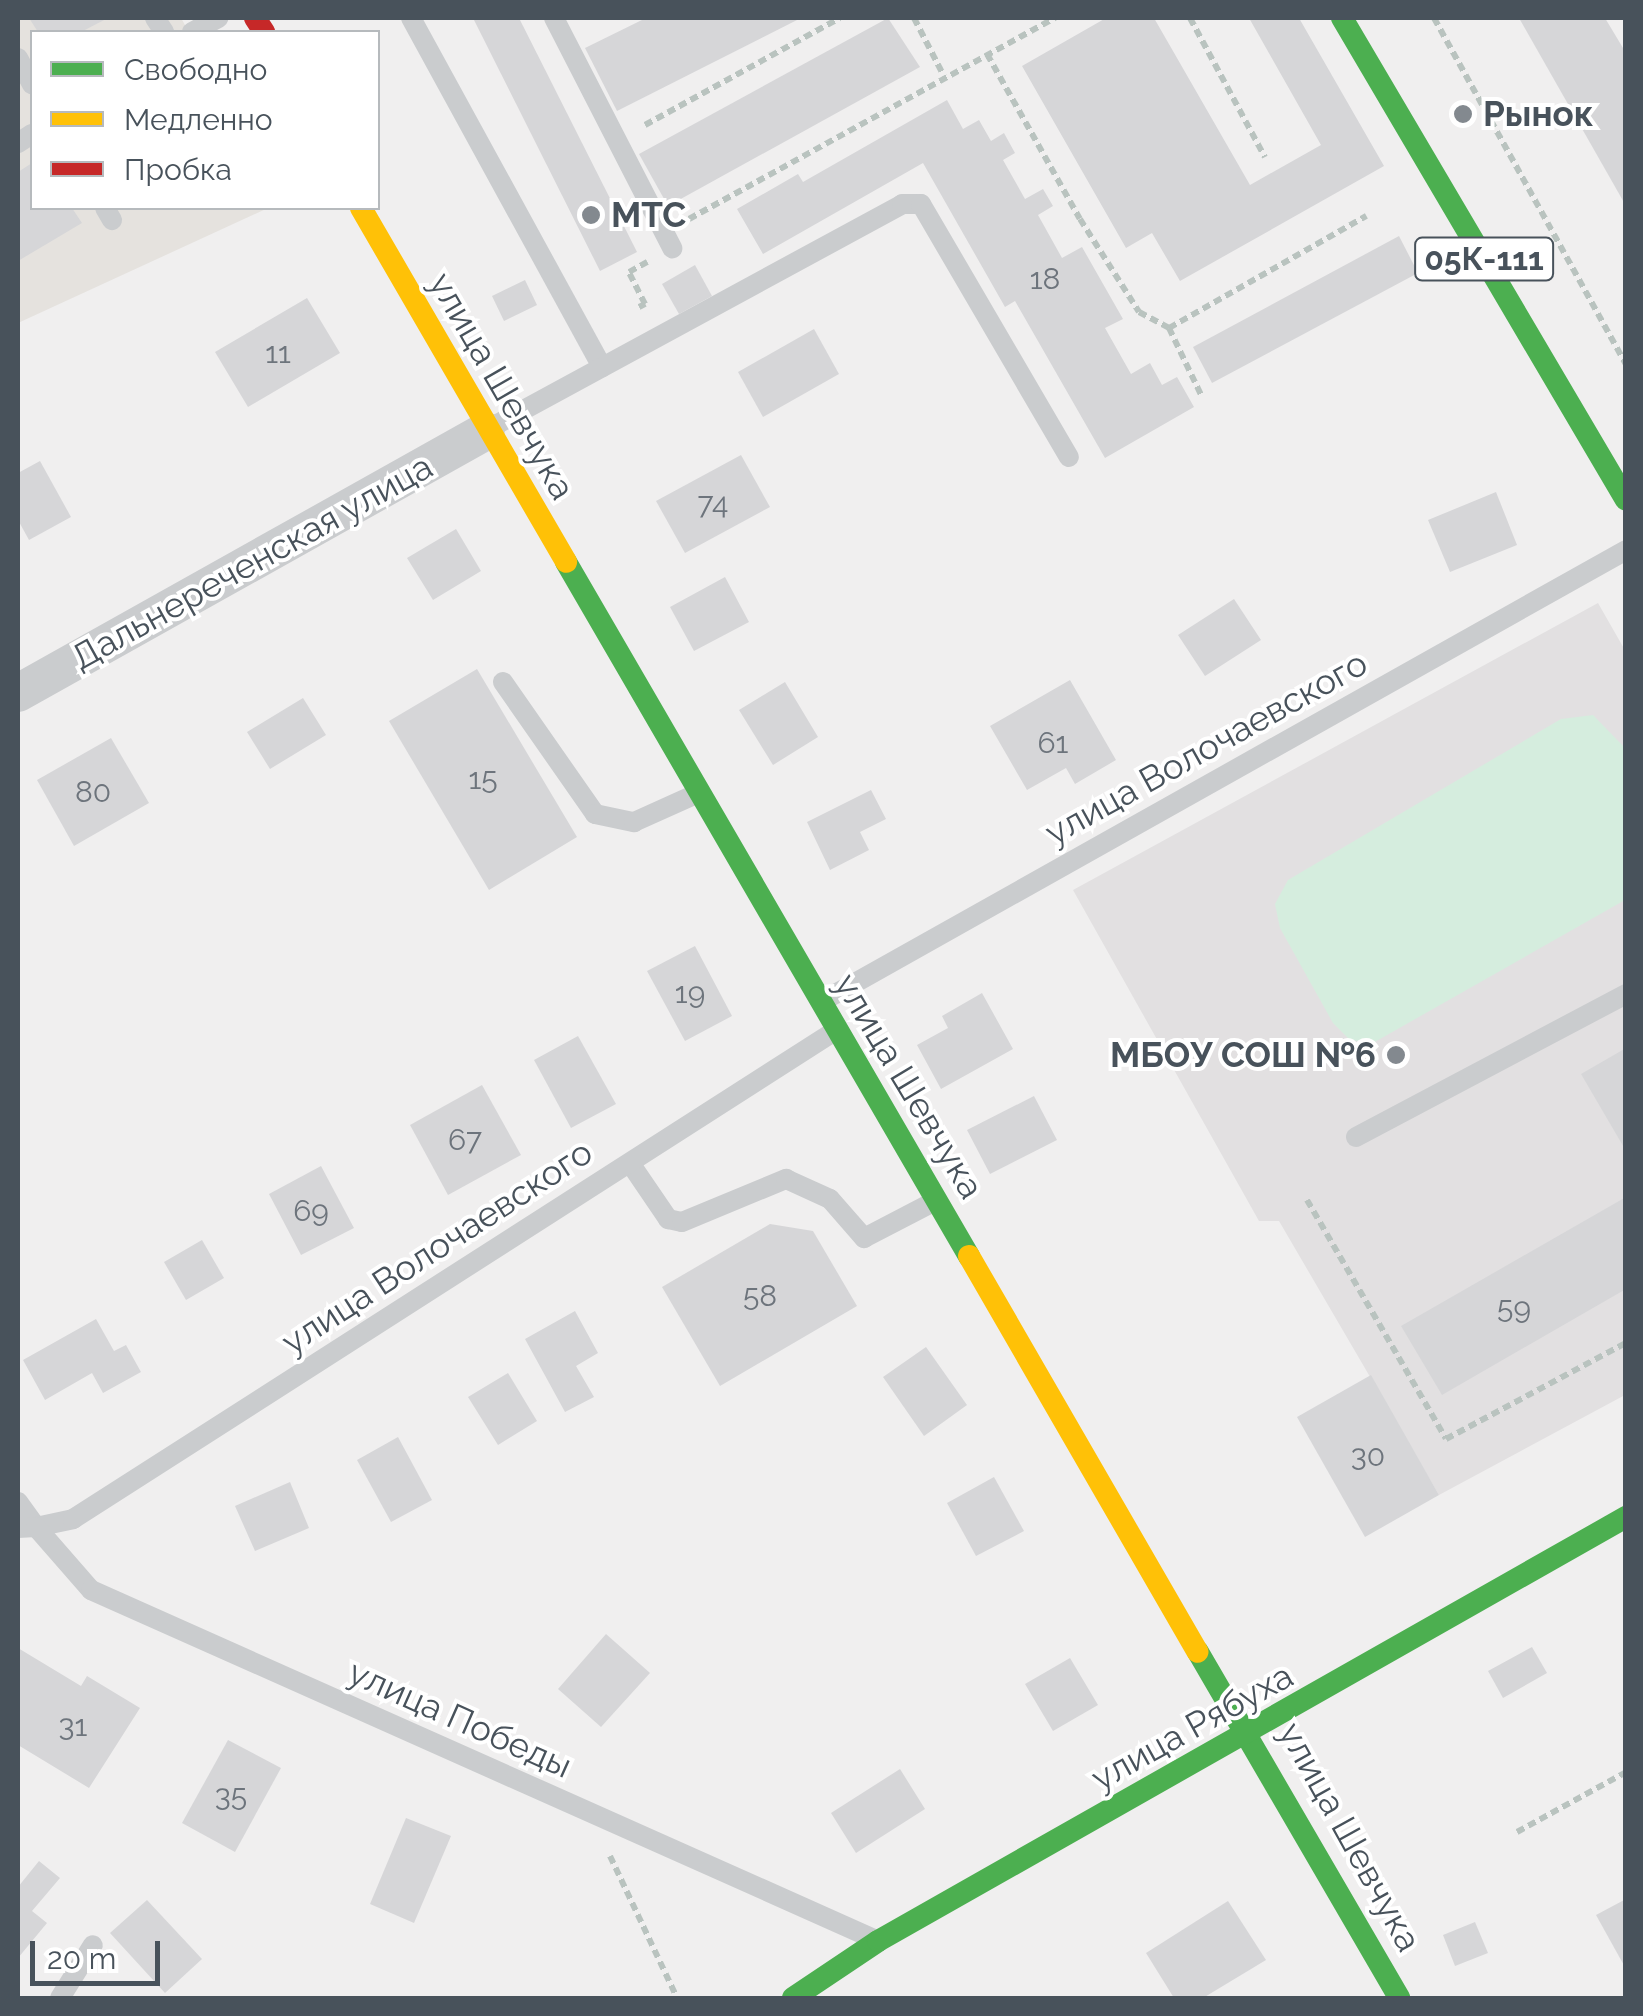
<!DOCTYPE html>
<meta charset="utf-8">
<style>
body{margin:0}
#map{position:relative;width:1643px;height:2016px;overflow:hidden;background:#f0efef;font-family:Raleway,sans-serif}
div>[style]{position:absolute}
.commercial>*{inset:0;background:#e5e2de}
.education>*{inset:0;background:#e2e0e1}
.green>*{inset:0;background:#d5edde}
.building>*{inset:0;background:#d6d6d8}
.path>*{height:6px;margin-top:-3px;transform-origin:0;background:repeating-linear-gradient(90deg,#b9c3bf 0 8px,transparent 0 13px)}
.lane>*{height:20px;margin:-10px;padding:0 10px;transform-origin:10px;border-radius:10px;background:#caccce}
.street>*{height:38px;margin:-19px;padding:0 19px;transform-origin:19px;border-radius:19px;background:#caccce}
.fast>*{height:22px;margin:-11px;padding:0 11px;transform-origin:11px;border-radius:11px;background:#4caf50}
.slow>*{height:22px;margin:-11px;padding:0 11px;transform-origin:11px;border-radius:11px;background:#ffc107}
.jam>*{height:22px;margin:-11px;padding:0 11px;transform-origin:11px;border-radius:11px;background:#c62828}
.dots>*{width:28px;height:28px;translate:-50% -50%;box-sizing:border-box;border:5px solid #fff;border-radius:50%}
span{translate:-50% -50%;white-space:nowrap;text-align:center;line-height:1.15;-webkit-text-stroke:8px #fff;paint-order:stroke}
.number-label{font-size:30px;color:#6d747c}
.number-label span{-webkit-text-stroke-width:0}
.shield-label span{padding:2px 8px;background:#fff;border:2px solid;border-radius:8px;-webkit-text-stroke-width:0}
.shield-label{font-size:32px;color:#48525b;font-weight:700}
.poi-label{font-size:35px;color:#48525b;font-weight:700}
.left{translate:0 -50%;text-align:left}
.right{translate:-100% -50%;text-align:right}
.street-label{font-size:35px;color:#48525b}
.frame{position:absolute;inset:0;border:20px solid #48525b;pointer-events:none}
.legend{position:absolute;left:30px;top:30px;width:350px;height:180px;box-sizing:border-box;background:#fff;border:2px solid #b6babd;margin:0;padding:12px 18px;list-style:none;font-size:30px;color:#48525b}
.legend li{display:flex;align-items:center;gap:20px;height:50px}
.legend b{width:50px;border:2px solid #b6babd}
.scale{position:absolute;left:30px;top:1941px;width:130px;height:45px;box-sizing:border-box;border:5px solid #48525b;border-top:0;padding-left:12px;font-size:30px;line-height:35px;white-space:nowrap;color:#48525b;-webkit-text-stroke:8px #fff;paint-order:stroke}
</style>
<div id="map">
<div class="commercial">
<div style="clip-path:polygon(18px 18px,181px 18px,189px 32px,32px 32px,32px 208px,268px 208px,18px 323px)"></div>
</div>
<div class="education">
<div style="clip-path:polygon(1598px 603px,1626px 652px,1625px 1395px,1439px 1495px,1279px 1221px,1259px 1221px,1073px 890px)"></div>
</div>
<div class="green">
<div style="clip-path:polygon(1593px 715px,1625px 748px,1625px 900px,1373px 1043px,1350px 1040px,1333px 1023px,1280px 928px,1275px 904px,1288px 880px,1561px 719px)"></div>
</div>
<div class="building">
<div style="clip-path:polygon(29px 18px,108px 18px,81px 32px,38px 32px)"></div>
<div style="clip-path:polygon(473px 18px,519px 18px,637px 252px,600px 271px)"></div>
<div style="clip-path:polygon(646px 18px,801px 18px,617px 111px,585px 48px)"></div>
<div style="clip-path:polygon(888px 18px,920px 67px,668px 206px,639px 154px)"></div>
<div style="clip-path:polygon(1106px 18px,1154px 18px,1250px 185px,1321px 145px,1249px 18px,1299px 18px,1384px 166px,1180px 281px,1152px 233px,1126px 248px,1022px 66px)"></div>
<div style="clip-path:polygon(1519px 18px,1605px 18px,1626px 53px,1626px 206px)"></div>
<div style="clip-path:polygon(947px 100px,963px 129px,979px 120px,991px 141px,1004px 133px,1015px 153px,1003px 160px,1025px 199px,1043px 189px,1053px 206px,1038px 215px,1062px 258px,1082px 247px,1123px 319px,1105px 328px,1131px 374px,1150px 363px,1162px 385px,1177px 377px,1194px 407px,1105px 458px,1015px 301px,1005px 307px,923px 163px,763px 254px,737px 209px,798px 174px,803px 182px)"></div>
<div style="clip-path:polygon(32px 163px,32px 208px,72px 208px,82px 223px,18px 261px,18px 172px)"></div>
<div style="clip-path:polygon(1399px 236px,1418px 273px,1212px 383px,1193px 347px)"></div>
<div style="clip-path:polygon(695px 265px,712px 296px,679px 314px,662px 284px)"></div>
<div style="clip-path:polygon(525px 280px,537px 305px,504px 321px,492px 296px)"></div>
<div style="clip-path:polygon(307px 298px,340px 353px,248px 407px,215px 352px)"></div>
<div style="clip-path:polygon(814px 329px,839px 374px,763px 417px,738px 372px)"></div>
<div style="clip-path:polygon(741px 455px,770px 507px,685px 553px,656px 501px)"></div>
<div style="clip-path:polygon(40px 461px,71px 517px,29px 540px,18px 520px,18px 473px)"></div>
<div style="clip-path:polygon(1496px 492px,1517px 545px,1450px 572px,1428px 520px)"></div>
<div style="clip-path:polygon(456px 529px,481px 571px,433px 600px,407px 558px)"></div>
<div style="clip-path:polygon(725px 577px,749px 622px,694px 651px,670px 607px)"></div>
<div style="clip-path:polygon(1234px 599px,1261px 640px,1205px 676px,1178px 635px)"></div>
<div style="clip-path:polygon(477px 669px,577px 837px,489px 890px,389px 721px)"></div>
<div style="clip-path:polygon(1070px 680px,1116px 760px,1075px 784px,1066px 768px,1027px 790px,990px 726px)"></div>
<div style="clip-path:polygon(785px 682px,818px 737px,773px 765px,739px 710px)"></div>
<div style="clip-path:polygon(303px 698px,326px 735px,270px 769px,247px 732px)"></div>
<div style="clip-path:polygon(111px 738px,149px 803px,74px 846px,37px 780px)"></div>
<div style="clip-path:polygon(871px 790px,886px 819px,860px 832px,869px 850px,830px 870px,807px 822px)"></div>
<div style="clip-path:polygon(695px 946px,732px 1016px,685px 1041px,647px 971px)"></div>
<div style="clip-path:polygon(982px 993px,1013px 1049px,941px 1089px,917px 1045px,948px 1028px,942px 1016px)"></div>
<div style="clip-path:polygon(578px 1036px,616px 1104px,571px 1128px,534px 1060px)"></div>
<div style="clip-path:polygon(1626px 1048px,1626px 1151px,1581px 1074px)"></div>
<div style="clip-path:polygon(482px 1085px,521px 1155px,448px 1195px,410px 1125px)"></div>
<div style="clip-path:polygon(1034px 1096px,1057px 1140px,990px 1174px,967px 1130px)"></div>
<div style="clip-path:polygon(321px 1166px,354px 1228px,301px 1255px,269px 1194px)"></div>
<div style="clip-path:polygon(1626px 1197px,1626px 1289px,1442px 1395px,1401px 1326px)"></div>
<div style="clip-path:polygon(770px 1224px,813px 1231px,857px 1306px,720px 1386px,662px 1287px)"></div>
<div style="clip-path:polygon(202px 1240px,224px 1278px,186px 1300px,164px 1262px)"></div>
<div style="clip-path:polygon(575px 1311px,598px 1353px,576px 1366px,594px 1397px,565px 1412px,525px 1339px)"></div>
<div style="clip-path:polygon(96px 1319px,114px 1351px,126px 1345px,141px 1372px,103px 1393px,92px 1373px,45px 1400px,23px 1360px)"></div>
<div style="clip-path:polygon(926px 1347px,967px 1405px,924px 1436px,883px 1377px)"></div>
<div style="clip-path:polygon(508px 1373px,537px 1421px,498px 1445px,468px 1397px)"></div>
<div style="clip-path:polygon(1371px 1375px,1439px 1495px,1365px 1537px,1297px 1417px)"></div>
<div style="clip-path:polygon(398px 1437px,432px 1500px,391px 1522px,357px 1460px)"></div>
<div style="clip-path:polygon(994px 1477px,1024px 1531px,976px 1556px,947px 1503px)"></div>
<div style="clip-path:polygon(290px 1482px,309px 1528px,255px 1551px,235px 1506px)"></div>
<div style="clip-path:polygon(606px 1634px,650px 1673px,601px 1727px,558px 1689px)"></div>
<div style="clip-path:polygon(1532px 1647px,1547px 1673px,1503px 1698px,1488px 1671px)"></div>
<div style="clip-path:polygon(18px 1648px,81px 1686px,87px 1676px,140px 1708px,89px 1788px,18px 1745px)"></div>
<div style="clip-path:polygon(1070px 1658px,1098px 1705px,1053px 1731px,1025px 1684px)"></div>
<div style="clip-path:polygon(228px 1740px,281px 1768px,235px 1852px,182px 1823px)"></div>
<div style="clip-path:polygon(900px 1769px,925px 1809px,856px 1853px,831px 1813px)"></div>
<div style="clip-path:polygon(406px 1818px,451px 1836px,414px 1923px,370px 1904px)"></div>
<div style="clip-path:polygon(39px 1861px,60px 1878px,32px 1911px,47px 1923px,18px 1958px,18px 1887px)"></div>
<div style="clip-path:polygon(1626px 1899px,1626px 1969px,1596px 1915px)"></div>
<div style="clip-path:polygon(147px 1900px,202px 1959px,165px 1993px,110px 1933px)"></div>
<div style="clip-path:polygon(1228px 1901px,1266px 1960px,1203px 1998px,1174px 1998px,1146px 1953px)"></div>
<div style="clip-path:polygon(1475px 1922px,1488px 1953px,1455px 1966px,1443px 1935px)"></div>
</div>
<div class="path">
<div style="left:914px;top:18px;width:65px;rotate:62.7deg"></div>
<div style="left:1190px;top:18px;width:158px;rotate:61.7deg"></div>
<div style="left:1434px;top:18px;width:397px;rotate:61deg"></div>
<div style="left:987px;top:54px;width:189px;rotate:60.6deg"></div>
<div style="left:1080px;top:219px;width:110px;rotate:57.6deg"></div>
<div style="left:1139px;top:312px;width:34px;rotate:28deg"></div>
<div style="left:1169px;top:328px;width:76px;rotate:64.4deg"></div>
<div style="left:645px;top:125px;width:222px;rotate:-28.8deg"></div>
<div style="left:689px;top:219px;width:418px;rotate:-28.8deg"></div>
<div style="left:639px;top:307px;width:7px;rotate:-27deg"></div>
<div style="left:645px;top:304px;width:36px;rotate:-117deg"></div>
<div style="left:629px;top:272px;width:21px;rotate:-29deg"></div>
<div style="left:1169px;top:328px;width:227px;rotate:-29.6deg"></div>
<div style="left:1307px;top:1200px;width:276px;rotate:59.8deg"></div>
<div style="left:1446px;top:1439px;width:204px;rotate:-28.1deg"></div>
<div style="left:1517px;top:1832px;width:124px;rotate:-28.8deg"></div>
<div style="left:610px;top:1856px;width:157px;rotate:64.7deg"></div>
</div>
<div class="lane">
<div style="left:155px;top:18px;width:17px;rotate:57deg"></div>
<div style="left:411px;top:18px;width:398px;rotate:61.3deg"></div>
<div style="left:554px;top:18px;width:259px;rotate:62.8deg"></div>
<div style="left:192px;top:32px;width:30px;rotate:-28deg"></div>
<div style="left:18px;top:58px;width:30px;rotate:62deg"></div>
<div style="left:18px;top:143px;width:17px;rotate:-33deg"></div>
<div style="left:105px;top:208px;width:14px;rotate:60deg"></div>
<div style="left:492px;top:427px;width:467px;rotate:-28.5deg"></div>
<div style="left:902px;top:204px;width:19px"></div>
<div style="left:921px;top:204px;width:293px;rotate:59.7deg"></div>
<div style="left:503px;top:682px;width:161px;rotate:55.1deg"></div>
<div style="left:595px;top:814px;width:40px;rotate:12deg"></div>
<div style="left:634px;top:822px;width:68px;rotate:-24.3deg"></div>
<div style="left:821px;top:1002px;width:923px;rotate:-29.31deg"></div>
<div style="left:1356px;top:1137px;width:306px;rotate:-27.9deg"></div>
<div style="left:630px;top:1163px;width:68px;rotate:55.8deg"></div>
<div style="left:668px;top:1219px;width:14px;rotate:12deg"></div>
<div style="left:682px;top:1222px;width:113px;rotate:-22.5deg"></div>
<div style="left:786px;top:1179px;width:48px;rotate:24.4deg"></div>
<div style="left:830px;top:1199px;width:52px;rotate:48.9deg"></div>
<div style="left:864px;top:1238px;width:80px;rotate:-27.5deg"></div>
<div style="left:18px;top:1502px;width:31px;rotate:54deg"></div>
<div style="left:36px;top:1527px;width:38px;rotate:-12deg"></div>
<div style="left:73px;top:1519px;width:905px;rotate:-32.64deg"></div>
<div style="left:18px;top:1528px;width:18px;rotate:-3deg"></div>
<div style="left:36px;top:1527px;width:84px;rotate:48.9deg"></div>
<div style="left:91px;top:1590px;width:855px;rotate:24.02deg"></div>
<div style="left:60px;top:1998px;width:62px;rotate:-58.1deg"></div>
</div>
<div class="street">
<div style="left:18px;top:693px;width:536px;rotate:-29.24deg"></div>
</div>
<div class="fast">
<div style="left:1342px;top:18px;width:559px;rotate:59.49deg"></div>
<div style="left:566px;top:562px;width:803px;rotate:59.86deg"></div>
<div style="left:1198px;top:1652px;width:400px;rotate:59.8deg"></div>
<div style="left:793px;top:1998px;width:102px;rotate:-33.8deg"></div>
<div style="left:878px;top:1941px;width:860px;rotate:-29.55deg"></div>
</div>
<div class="slow">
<div style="left:361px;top:208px;width:409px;rotate:59.9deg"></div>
<div style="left:969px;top:1256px;width:457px;rotate:60deg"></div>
</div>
<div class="jam">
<div style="left:255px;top:18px;width:17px;rotate:57deg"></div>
</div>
<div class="dots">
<div style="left:1463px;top:114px;background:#83898f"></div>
<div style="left:591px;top:215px;background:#83898f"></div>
<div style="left:1396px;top:1055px;background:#83898f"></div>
</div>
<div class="number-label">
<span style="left:1045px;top:279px">18</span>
<span style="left:278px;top:353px">11</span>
<span style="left:713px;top:504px">74</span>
<span style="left:1053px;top:743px">61</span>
<span style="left:483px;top:779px">15</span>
<span style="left:93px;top:792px">80</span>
<span style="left:690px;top:993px">19</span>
<span style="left:465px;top:1140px">67</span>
<span style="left:311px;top:1211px">69</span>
<span style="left:760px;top:1296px">58</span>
<span style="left:1514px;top:1308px">59</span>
<span style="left:1368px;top:1456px">30</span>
<span style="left:73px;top:1726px">31</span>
<span style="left:231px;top:1796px">35</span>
</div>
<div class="shield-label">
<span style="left:1484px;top:259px">05К-111</span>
</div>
<div class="poi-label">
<span class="left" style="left:1483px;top:114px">Рынок</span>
<span class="left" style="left:611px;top:215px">МТС</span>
<span class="right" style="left:1376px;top:1055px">МБОУ СОШ №6</span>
</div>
<div class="street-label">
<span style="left:502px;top:386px;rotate:60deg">улица Шевчука</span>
<span style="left:252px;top:562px;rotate:-29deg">Дальнереченская улица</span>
<span style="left:1206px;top:748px;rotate:-29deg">улица Волочаевского</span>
<span style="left:909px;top:1086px;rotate:59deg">улица Шевчука</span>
<span style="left:437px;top:1247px;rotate:-33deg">улица Волочаевского</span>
<span style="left:460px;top:1719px;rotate:24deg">улица Победы</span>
<span style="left:1192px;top:1727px;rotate:-29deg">улица Рябуха</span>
<span style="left:1350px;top:1837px;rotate:61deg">улица Шевчука</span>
</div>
<div class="frame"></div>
<ul class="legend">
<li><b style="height:12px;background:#4caf50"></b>Свободно</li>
<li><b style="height:12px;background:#ffc107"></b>Медленно</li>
<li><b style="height:12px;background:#c62828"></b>Пробка</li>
</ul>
<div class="scale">20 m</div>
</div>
